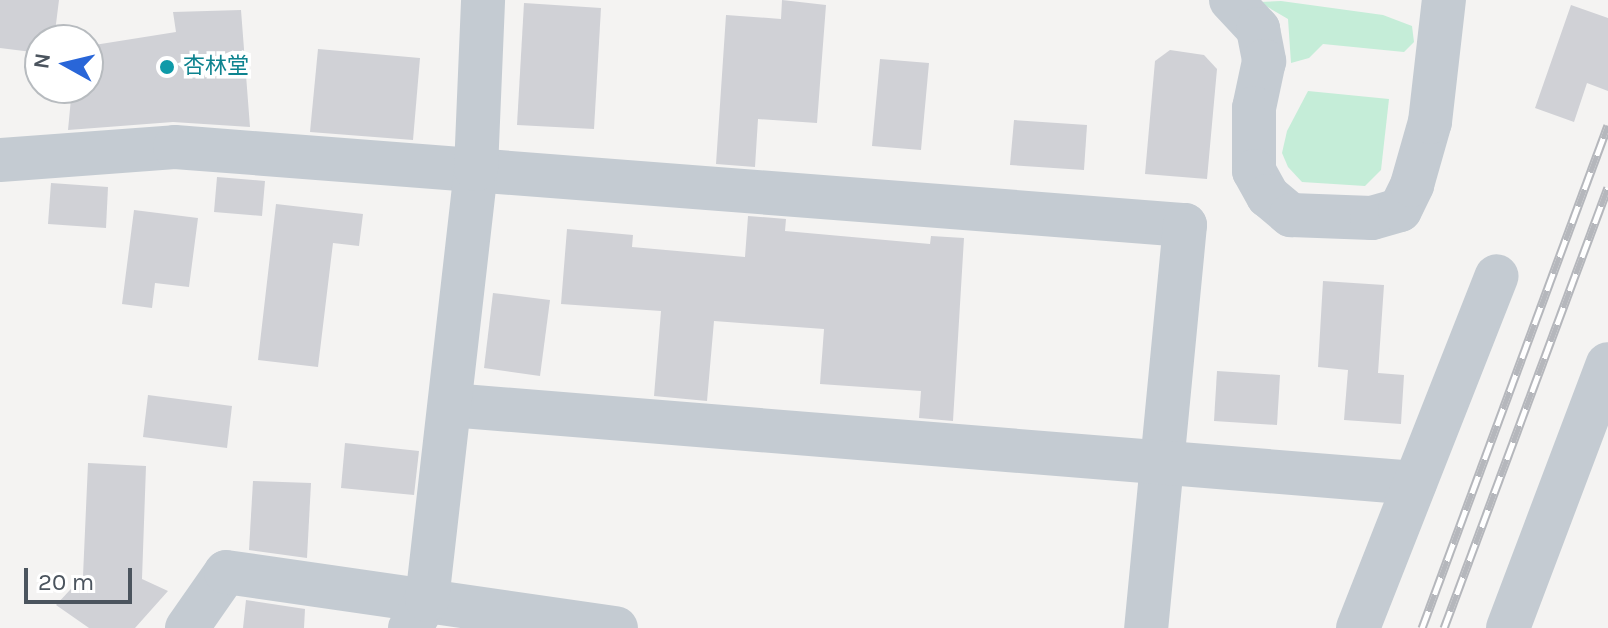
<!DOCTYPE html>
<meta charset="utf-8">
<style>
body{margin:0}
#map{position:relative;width:1608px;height:628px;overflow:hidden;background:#f4f3f2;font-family:Karla,"Noto Sans JP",sans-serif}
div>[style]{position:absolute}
.green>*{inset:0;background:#c5edd8}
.building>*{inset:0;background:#d0d1d6}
.minor>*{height:44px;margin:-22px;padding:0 22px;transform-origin:22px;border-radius:22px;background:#c4cbd2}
.rail>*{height:9px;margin-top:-4.5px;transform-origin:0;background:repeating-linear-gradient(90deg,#fff 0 18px,#b5b7bc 0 36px);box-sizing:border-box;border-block:2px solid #b5b7bc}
.dots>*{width:22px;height:22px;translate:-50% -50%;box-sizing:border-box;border:4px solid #fff;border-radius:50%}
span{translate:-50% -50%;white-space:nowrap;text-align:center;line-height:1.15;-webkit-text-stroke:7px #fff;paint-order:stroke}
.culture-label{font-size:22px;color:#0d838f}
.left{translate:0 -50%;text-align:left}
.north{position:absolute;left:24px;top:24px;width:80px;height:80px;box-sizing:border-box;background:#fff;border:2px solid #b7bbbf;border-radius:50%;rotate:278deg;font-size:22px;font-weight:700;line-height:32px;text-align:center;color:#4b545e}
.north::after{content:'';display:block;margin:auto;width:28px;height:36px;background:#2966d8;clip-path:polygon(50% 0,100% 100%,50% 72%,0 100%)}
.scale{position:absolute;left:24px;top:568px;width:108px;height:36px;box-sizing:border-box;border:4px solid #4b545e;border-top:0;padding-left:10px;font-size:24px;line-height:28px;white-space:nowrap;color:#4b545e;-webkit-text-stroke:6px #fff;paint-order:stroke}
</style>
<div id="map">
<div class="green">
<div style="clip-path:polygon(1281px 1px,1383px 15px,1412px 26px,1414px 42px,1404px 52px,1323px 44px,1309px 58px,1291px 63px,1288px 19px,1259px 2px)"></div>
<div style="clip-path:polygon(1308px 91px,1389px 99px,1381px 170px,1365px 186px,1302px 182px,1288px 167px,1282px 153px,1287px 131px)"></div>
</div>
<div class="building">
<div style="clip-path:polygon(0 0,59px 0,54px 40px,40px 40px,40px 53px,0 48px)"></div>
<div style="clip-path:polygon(782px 0,826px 5px,817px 123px,758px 119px,755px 167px,716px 164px,726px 15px,781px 19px)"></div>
<div style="clip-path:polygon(524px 3px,601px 8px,594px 129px,517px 125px)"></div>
<div style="clip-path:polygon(1571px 5px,1608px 18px,1608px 91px,1587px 83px,1574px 122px,1535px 108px)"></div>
<div style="clip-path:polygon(241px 10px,250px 127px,173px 122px,68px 130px,72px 88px,88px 88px,88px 46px,176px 32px,173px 12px)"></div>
<div style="clip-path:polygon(318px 49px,420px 58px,413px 140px,310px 132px)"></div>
<div style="clip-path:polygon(1170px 50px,1204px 55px,1217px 69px,1207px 179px,1145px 174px,1155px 61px)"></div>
<div style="clip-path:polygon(880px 59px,929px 63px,921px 150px,872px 146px)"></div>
<div style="clip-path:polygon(1014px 120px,1087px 125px,1084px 170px,1010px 165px)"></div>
<div style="clip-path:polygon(217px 177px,265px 181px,262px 216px,214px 212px)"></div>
<div style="clip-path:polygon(51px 183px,108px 187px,106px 228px,48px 224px)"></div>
<div style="clip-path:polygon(276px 204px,363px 214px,359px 246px,333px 243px,318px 367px,258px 360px)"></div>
<div style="clip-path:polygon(134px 210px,198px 218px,189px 287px,155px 283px,152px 308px,122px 304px)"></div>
<div style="clip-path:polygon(748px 216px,786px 219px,785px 231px,930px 244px,931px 236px,964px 238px,953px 421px,919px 418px,921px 391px,820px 384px,824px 329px,714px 321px,707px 401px,654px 396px,661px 311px,561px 304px,567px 229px,633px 235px,632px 247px,745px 257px)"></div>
<div style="clip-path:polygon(1323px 281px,1384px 285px,1378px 373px,1404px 375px,1401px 424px,1344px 420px,1348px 370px,1318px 367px)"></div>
<div style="clip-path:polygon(493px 293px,550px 300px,540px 376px,484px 368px)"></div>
<div style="clip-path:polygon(1217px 371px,1280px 375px,1277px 425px,1214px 421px)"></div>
<div style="clip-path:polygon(148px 395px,232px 406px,227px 448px,143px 437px)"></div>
<div style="clip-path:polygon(345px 443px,419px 451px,414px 495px,341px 488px)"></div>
<div style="clip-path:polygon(88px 463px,146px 466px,142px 579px,168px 591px,135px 628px,89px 628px,56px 605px,83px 576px)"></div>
<div style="clip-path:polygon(253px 481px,311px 483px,307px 558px,249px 550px)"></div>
<div style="clip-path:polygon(246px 600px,305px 609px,304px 628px,243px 628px)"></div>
</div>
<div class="minor">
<div style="left:1231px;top:0;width:40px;rotate:47deg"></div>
<div style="left:1258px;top:29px;width:33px;rotate:79deg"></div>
<div style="left:1264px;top:61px;width:48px;rotate:102deg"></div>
<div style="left:1254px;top:108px;width:63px;rotate:90deg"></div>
<div style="left:1254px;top:171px;width:29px;rotate:61deg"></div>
<div style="left:1268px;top:196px;width:30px;rotate:40deg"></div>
<div style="left:1291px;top:215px;width:81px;rotate:2.1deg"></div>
<div style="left:1372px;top:218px;width:29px;rotate:-16deg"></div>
<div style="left:1400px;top:210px;width:28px;rotate:-64deg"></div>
<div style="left:1412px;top:185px;width:66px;rotate:-74.1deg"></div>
<div style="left:1430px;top:122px;width:123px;rotate:-83.5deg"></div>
<div style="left:0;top:160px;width:175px;rotate:-4.2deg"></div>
<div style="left:175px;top:147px;width:1013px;rotate:4.42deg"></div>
<div style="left:1185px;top:225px;width:405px;rotate:95.5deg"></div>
<div style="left:450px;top:405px;width:968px;rotate:4.62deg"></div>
<div style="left:187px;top:628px;width:68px;rotate:-55.1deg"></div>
<div style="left:226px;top:572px;width:394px;rotate:8.2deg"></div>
<div style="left:410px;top:628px;width:33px;rotate:-59deg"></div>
<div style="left:427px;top:600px;width:434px;rotate:-83.5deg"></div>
<div style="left:476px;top:169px;width:169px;rotate:-87.6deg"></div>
<div style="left:1358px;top:628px;width:378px;rotate:-68.5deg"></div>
<div style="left:1508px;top:628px;width:282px;rotate:-69.3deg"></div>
</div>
<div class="rail">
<div style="left:1422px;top:628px;width:536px;rotate:-69.71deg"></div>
<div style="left:1444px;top:628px;width:470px;rotate:-69.6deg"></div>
</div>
<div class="dots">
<div style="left:167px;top:67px;background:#0f9aa8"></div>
</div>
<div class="culture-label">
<span class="left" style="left:183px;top:67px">杏林堂</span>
</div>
<div class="north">N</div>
<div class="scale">20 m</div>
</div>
